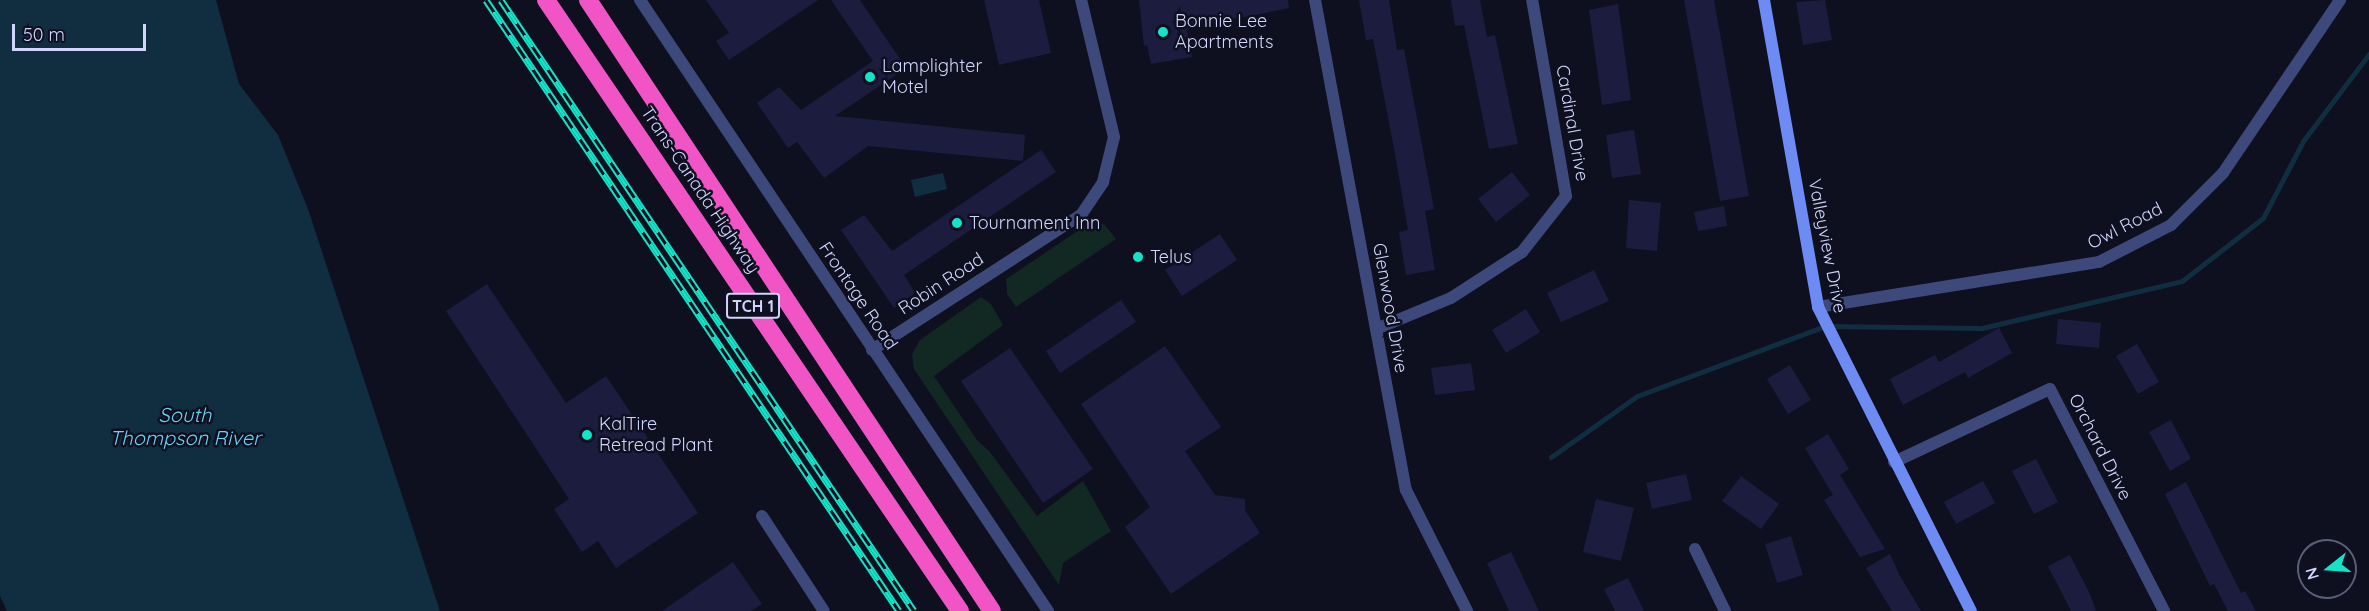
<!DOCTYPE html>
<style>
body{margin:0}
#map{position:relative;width:2369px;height:611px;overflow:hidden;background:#0e0f1f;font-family:Quicksand,sans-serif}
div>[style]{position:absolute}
.green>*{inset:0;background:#122822}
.water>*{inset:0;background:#112e40}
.stream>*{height:5px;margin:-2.5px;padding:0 2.5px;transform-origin:2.5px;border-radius:2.5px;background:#112e40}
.building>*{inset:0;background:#1c1d3e}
.street>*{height:12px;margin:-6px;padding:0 6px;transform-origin:6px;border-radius:6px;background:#3d497a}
.secondary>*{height:12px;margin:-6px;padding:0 6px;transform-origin:6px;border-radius:6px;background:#6e8af3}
.highway>*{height:18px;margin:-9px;padding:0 9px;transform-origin:9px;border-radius:9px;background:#f154c4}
.rail>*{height:7px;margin-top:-3.5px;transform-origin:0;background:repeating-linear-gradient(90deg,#0e0f1f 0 14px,#13e4c8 0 28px);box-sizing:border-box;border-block:2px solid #13e4c8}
.dots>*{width:16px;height:16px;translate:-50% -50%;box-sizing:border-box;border:3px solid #0e0f1f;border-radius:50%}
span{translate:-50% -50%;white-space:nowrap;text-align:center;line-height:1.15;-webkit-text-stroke:5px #0e0f1f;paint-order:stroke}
.shield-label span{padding:2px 4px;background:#0e0f1f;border:2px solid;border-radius:4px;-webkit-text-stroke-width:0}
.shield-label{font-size:16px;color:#cfd5fb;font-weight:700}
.poi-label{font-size:18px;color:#cfd5fb}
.left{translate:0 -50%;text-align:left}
.street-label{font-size:18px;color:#cfd5fb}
.water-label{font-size:20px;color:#66d2f3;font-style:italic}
.north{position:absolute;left:2297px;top:539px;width:60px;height:60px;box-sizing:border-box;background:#0e0f1f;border:2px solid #5b5e77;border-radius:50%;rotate:253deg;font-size:16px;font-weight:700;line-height:24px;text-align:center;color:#cfd5fb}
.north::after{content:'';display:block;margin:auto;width:21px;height:27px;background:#13e4c8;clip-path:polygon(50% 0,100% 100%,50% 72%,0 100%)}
.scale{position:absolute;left:12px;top:24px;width:134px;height:27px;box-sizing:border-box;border:3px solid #cfd5fb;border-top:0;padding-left:8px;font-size:18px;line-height:21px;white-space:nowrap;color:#cfd5fb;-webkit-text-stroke:4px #0e0f1f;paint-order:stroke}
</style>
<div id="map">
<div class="green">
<div style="clip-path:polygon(1091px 222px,1104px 224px,1116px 239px,1016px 307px,1007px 294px,1006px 279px)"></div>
<div style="clip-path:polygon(981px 297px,991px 304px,1003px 325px,934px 376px,977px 440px,990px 452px,1037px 516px,1083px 481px,1111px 531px,1063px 563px,1059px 585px,914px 369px,912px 354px,920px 340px)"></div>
</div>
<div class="water">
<div style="clip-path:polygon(0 0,216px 0,239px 84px,278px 135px,308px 209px,440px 611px,7px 611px,0 596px)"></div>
<div style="clip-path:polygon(943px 173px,947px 189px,915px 197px,911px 180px)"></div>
</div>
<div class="stream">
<div style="left:1551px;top:457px;width:105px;rotate:-35.3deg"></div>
<div style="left:1637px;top:396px;width:201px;rotate:-20.4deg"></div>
<div style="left:1825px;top:326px;width:157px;rotate:0.7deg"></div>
<div style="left:1982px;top:328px;width:205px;rotate:-13.2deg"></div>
<div style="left:2182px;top:281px;width:103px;rotate:-37.9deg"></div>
<div style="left:2263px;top:218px;width:87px;rotate:-62.5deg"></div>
<div style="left:2303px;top:141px;width:109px;rotate:-52.8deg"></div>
</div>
<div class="building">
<div style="clip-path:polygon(706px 0,818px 0,729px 60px,716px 41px,729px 33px)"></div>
<div style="clip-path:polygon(831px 0,860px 0,906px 68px,835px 116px,1025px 135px,1023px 161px,868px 146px,824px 178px,797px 142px,788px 148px,757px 103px,779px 87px,801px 110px,873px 61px)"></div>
<div style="clip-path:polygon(984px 0,1039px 0,1051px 53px,999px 65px)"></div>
<div style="clip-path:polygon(1139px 0,1288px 0,1289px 8px,1187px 29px,1192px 57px,1151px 64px,1147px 45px,1144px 46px)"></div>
<div style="clip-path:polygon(1359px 0,1389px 0,1397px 50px,1404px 49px,1434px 209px,1425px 211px,1435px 270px,1406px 275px,1399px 232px,1408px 230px,1395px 154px,1373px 39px,1366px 40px)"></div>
<div style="clip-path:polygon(1451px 0,1480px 0,1487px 37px,1495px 35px,1518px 144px,1489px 149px,1464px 25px,1455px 26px)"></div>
<div style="clip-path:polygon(1684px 0,1714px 0,1749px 196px,1720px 201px)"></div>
<div style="clip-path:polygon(1825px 0,1832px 40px,1803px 45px,1796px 2px)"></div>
<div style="clip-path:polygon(1618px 4px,1631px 100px,1602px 105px,1589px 10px)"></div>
<div style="clip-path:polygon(1634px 130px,1641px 174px,1612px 178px,1606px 135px)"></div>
<div style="clip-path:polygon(1041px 150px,1056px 172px,904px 275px,915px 293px,894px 308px,841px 230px,864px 215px,892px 251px)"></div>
<div style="clip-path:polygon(1512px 172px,1530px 195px,1496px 222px,1478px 199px)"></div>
<div style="clip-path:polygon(1629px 200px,1661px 203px,1657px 251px,1626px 248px)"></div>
<div style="clip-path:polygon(1724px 206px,1727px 226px,1698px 231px,1694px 212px)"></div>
<div style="clip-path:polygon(1220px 234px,1237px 260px,1182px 296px,1165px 270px)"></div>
<div style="clip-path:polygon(1594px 270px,1609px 301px,1561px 322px,1547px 293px)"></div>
<div style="clip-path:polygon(487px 284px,566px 403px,606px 376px,698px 513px,616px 568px,598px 541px,582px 552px,554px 509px,569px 499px,446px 311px)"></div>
<div style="clip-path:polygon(1121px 300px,1136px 322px,1060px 373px,1046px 351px)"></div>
<div style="clip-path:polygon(1526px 309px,1540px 332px,1506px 353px,1492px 330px)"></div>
<div style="clip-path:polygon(2058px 319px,2101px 323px,2099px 348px,2056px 344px)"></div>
<div style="clip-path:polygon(1999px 328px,2012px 353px,1968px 378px,1965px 372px,1903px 405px,1890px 379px,1935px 355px,1939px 362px)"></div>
<div style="clip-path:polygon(2137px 344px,2159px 382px,2138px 394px,2116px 356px)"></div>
<div style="clip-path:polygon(1165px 346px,1221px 427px,1185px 451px,1215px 495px,1245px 499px,1245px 510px,1260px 533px,1171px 594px,1125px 527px,1150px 507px,1081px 404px)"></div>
<div style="clip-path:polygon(1010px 348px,1093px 469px,1043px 503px,961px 381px)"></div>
<div style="clip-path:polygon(1471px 363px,1475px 390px,1435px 395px,1431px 368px)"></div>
<div style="clip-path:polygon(1790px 365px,1811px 400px,1788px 414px,1767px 379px)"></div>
<div style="clip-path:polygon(2171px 420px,2191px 459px,2170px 471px,2149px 432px)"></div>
<div style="clip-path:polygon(1828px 434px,1849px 469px,1840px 475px,1885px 549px,1860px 557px,1824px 500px,1833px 495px,1805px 448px)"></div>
<div style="clip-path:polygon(2036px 459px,2058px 502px,2034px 514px,2012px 471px)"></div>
<div style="clip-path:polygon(1686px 474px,1692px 500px,1652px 509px,1646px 483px)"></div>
<div style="clip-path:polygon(1741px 476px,1779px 504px,1761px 529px,1722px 501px)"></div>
<div style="clip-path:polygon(1983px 481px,1995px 503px,1956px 524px,1944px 502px)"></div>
<div style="clip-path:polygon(2186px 482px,2241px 593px,2245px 591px,2256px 611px,2228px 611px,2214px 584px,2210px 586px,2165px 494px)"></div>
<div style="clip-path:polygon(1596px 499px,1634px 508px,1621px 561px,1583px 552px)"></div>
<div style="clip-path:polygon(1791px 536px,1803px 575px,1777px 583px,1765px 544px)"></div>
<div style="clip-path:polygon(1511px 552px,1539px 611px,1509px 611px,1487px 563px)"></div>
<div style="clip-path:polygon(1890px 554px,1900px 576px,1921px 611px,1892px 611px,1866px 568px)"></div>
<div style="clip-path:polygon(2070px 555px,2090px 594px,2096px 611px,2071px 611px,2048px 566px)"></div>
<div style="clip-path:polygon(733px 562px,762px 604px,751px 611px,662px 611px)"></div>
<div style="clip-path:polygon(1628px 578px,1644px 611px,1615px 611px,1604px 589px)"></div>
</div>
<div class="street">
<div style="left:640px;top:0;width:735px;rotate:56.27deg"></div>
<div style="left:1315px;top:0;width:498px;rotate:79.5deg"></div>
<div style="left:1406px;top:490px;width:136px;rotate:63.2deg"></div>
<div style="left:1818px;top:307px;width:285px;rotate:-9.1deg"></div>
<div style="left:2099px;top:262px;width:81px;rotate:-27.2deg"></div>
<div style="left:2171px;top:225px;width:74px;rotate:-45deg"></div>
<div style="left:2223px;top:173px;width:209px;rotate:-55.9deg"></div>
<div style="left:1376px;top:329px;width:81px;rotate:-22.5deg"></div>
<div style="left:1451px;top:298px;width:85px;rotate:-32.9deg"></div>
<div style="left:1522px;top:252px;width:71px;rotate:-51.8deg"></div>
<div style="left:1566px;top:196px;width:199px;rotate:-99.8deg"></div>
<div style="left:872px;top:350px;width:249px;rotate:-32.9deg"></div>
<div style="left:1081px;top:215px;width:40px;rotate:-56deg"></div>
<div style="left:1103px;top:182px;width:46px;rotate:-76.3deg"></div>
<div style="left:1114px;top:137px;width:141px;rotate:-103.5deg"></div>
<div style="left:1894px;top:462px;width:172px;rotate:-25.1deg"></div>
<div style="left:2050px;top:389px;width:250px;rotate:62.8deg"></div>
<div style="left:762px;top:516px;width:113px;rotate:56.9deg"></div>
<div style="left:1695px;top:549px;width:69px;rotate:64.2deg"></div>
</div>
<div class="secondary">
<div style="left:1764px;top:0;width:312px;rotate:80deg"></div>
<div style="left:1818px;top:307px;width:340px;rotate:63.3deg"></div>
</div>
<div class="highway">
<div style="left:546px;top:0;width:738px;rotate:55.88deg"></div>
<div style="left:588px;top:0;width:732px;rotate:56.53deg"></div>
</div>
<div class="rail">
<div style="left:486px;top:0;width:737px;rotate:55.94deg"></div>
<div style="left:501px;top:0;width:737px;rotate:55.94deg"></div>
</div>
<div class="dots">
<div style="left:1163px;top:32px;background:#13e4c8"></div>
<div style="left:870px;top:77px;background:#13e4c8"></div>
<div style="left:957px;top:223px;background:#13e4c8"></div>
<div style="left:1138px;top:257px;background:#13e4c8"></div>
<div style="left:587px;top:435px;background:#13e4c8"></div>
</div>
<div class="shield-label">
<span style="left:753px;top:306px">TCH 1</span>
</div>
<div class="poi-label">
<span class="left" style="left:1175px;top:32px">Bonnie Lee<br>Apartments</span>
<span class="left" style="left:882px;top:77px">Lamplighter<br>Motel</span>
<span class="left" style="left:969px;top:223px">Tournament Inn</span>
<span class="left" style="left:1150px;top:257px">Telus</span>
<span class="left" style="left:599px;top:435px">KalTire<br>Retread Plant</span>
</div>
<div class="street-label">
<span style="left:1572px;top:123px;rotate:80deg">Cardinal Drive</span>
<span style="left:700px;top:190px;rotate:56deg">Trans-Canada Highway</span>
<span style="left:2125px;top:226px;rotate:-27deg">Owl Road</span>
<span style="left:1827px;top:246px;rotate:79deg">Valleyview Drive</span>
<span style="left:941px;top:284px;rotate:-33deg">Robin Road</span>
<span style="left:858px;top:296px;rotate:56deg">Frontage Road</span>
<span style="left:1390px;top:308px;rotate:80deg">Glenwood Drive</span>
<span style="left:2100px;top:447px;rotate:63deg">Orchard Drive</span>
</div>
<div class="water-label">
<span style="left:185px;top:426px">South<br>Thompson River</span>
</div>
<div class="north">N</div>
<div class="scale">50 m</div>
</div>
